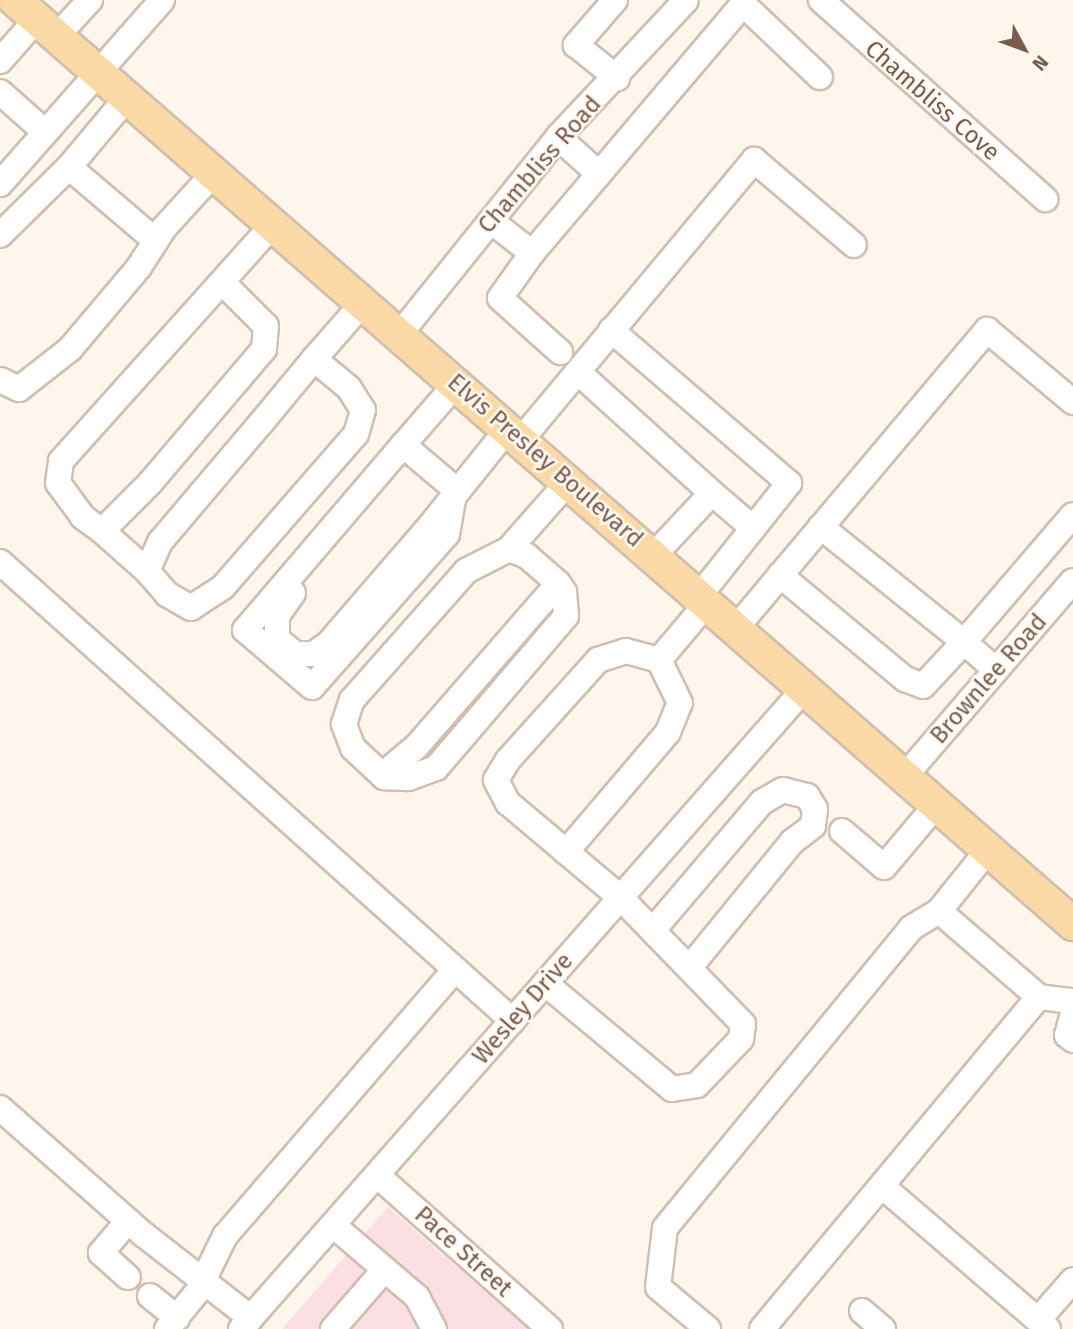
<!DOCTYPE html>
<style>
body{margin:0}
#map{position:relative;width:1073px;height:1329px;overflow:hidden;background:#fdf6ec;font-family:"Fira Sans",sans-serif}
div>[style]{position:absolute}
.medical>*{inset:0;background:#fbdfe3}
.roads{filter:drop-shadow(2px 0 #d1beb0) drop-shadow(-2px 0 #d1beb0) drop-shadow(0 2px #d1beb0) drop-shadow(0 -2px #d1beb0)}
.minor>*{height:24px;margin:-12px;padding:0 12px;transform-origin:12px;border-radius:12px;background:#fff}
.major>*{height:32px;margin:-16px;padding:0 16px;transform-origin:16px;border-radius:16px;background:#fbd9a5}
span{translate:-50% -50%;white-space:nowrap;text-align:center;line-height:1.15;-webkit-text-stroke:5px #fffaf3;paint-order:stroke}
.street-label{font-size:24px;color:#7a5c4d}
.north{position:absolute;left:989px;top:14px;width:70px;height:70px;-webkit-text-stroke:5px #fffaf3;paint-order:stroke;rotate:131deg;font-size:19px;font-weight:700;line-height:28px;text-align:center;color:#7a5c4d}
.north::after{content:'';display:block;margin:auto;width:24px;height:32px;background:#7a5c4d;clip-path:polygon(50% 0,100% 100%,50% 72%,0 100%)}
</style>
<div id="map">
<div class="medical">
<div style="clip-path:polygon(388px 1207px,528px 1329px,282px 1329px)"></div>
</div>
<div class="roads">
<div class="minor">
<div style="left:615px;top:0;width:60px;rotate:130.9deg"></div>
<div style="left:576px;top:45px;width:53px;rotate:38.8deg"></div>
<div style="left:821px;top:0;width:300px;rotate:41.6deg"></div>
<div style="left:57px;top:36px;width:49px;rotate:-47.5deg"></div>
<div style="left:0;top:61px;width:56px;rotate:-48.6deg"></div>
<div style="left:0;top:92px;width:60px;rotate:41.6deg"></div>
<div style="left:558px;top:137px;width:55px;rotate:42.1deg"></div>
<div style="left:69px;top:167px;width:90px;rotate:-50deg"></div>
<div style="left:0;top:184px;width:245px;rotate:-48.6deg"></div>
<div style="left:491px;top:221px;width:52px;rotate:38deg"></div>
<div style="left:532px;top:253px;width:326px;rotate:-49.7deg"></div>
<div style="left:743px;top:4px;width:106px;rotate:43.5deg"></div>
<div style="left:0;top:235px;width:97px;rotate:-44.6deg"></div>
<div style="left:69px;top:167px;width:114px;rotate:40.4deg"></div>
<div style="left:532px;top:253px;width:55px;rotate:125.4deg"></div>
<div style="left:500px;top:298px;width:81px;rotate:42deg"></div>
<div style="left:224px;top:284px;width:59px;rotate:45deg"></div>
<div style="left:266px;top:326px;width:23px;rotate:95deg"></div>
<div style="left:264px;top:349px;width:175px;rotate:130.4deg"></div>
<div style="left:151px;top:482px;width:69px;rotate:135deg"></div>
<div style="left:102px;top:531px;width:24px;rotate:-144deg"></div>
<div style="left:83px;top:517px;width:42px;rotate:-126.3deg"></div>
<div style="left:58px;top:483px;width:22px;rotate:-82deg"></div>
<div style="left:61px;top:461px;width:317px;rotate:-48.1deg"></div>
<div style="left:611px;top:330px;width:235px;rotate:40.7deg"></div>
<div style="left:789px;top:483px;width:144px;rotate:128.5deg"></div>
<div style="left:399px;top:335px;width:254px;rotate:-51.2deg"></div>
<div style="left:558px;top:137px;width:187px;rotate:-46.9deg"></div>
<div style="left:314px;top:359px;width:45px;rotate:39.6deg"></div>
<div style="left:349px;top:388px;width:26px;rotate:58deg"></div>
<div style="left:363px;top:410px;width:25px;rotate:106deg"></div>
<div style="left:356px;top:434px;width:203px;rotate:131deg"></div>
<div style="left:223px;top:587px;width:38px;rotate:147deg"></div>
<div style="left:191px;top:608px;width:28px;rotate:-150deg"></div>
<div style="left:167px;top:594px;width:30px;rotate:-131deg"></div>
<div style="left:147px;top:571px;width:32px;rotate:-66deg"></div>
<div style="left:160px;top:542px;width:156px;rotate:-49.7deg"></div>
<div style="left:261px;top:423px;width:83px;rotate:-50.4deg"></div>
<div style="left:314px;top:359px;width:74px;rotate:-48.8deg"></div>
<div style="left:579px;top:373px;width:179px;rotate:42.1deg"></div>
<div style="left:712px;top:493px;width:86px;rotate:133.1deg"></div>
<div style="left:0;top:380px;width:21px;rotate:25deg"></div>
<div style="left:19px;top:389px;width:65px;rotate:-38.1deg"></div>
<div style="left:70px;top:349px;width:107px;rotate:-49.9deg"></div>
<div style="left:139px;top:267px;width:46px;rotate:-57.3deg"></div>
<div style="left:164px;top:228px;width:74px;rotate:-47.7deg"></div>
<div style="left:520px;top:441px;width:366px;rotate:-50.2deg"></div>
<div style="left:754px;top:160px;width:131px;rotate:40.4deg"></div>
<div style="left:403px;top:445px;width:68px;rotate:40.2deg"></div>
<div style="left:455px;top:489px;width:46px;rotate:100.1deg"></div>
<div style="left:447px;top:534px;width:204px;rotate:131.4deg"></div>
<div style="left:312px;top:687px;width:88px;rotate:-139.6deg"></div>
<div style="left:245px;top:630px;width:243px;rotate:-49.5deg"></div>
<div style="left:403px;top:445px;width:81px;rotate:-49deg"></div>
<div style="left:712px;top:493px;width:54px;rotate:40.5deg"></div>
<div style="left:102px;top:531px;width:60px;rotate:41.6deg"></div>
<div style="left:509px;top:549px;width:19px;rotate:21deg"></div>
<div style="left:527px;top:556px;width:41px;rotate:41.1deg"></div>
<div style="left:558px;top:583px;width:11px;rotate:56deg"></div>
<div style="left:564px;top:592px;width:24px;rotate:85deg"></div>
<div style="left:566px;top:616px;width:200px;rotate:130.5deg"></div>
<div style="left:436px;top:768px;width:30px;rotate:160deg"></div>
<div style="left:408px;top:778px;width:24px;rotate:-178deg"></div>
<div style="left:384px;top:777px;width:42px;rotate:-136.9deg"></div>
<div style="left:353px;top:748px;width:26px;rotate:-111deg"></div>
<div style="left:344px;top:724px;width:25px;rotate:-72deg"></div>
<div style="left:352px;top:700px;width:172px;rotate:-48.5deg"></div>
<div style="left:466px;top:571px;width:48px;rotate:-27.1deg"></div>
<div style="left:509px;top:549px;width:89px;rotate:-48.6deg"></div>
<div style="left:0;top:562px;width:688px;rotate:41.82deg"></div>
<div style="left:780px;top:575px;width:163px;rotate:39.8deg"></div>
<div style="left:905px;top:679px;width:19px;rotate:21deg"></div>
<div style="left:923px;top:686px;width:60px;rotate:-47deg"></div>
<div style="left:964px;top:642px;width:184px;rotate:-141.2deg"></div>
<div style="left:293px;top:593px;width:28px;rotate:125deg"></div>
<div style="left:277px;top:616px;width:23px;rotate:90deg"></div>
<div style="left:277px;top:639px;width:23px;rotate:40deg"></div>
<div style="left:295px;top:654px;width:19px"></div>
<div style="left:314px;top:654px;width:17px;rotate:-36deg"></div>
<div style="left:328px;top:644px;width:162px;rotate:-49.2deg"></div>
<div style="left:434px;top:521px;width:117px;rotate:-51.3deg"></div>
<div style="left:736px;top:628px;width:390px;rotate:-49.9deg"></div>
<div style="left:987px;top:330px;width:112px;rotate:39.9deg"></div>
<div style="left:996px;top:670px;width:43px;rotate:-138.8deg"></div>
<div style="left:964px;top:642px;width:167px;rotate:-49.4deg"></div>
<div style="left:393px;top:766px;width:30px;rotate:-40deg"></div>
<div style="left:416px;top:747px;width:204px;rotate:-49deg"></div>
<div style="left:905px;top:776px;width:257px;rotate:-49.3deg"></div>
<div style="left:842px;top:831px;width:55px;rotate:40.6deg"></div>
<div style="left:884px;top:867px;width:82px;rotate:-49.9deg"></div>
<div style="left:566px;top:852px;width:157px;rotate:-49.6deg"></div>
<div style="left:668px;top:732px;width:31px;rotate:-68deg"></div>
<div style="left:680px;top:703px;width:48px;rotate:-116deg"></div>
<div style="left:939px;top:911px;width:132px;rotate:40.7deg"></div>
<div style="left:653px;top:930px;width:168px;rotate:-49.6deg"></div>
<div style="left:762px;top:802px;width:24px;rotate:-30deg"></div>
<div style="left:783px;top:790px;width:25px;rotate:14deg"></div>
<div style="left:807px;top:796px;width:15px;rotate:58deg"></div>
<div style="left:815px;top:809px;width:17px;rotate:97deg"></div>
<div style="left:813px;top:826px;width:26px;rotate:143deg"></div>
<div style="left:792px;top:842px;width:161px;rotate:129.2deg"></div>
<div style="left:546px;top:984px;width:164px;rotate:39.8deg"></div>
<div style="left:672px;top:1089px;width:25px;rotate:-9deg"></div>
<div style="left:697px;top:1085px;width:64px;rotate:-46.3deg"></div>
<div style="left:741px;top:1039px;width:15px;rotate:-82deg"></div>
<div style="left:743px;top:1024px;width:175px;rotate:-134.1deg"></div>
<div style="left:621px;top:898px;width:148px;rotate:-139.9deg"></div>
<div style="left:508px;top:803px;width:26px;rotate:-118deg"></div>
<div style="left:496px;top:780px;width:23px;rotate:-59deg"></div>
<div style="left:508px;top:760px;width:135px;rotate:-48deg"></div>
<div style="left:598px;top:660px;width:29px;rotate:-18deg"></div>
<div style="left:626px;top:651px;width:34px;rotate:15deg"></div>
<div style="left:659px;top:660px;width:75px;rotate:-49.9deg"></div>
<div style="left:1073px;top:1013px;width:23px;rotate:105deg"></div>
<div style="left:1067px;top:1035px;width:8px;rotate:40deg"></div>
<div style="left:0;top:1108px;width:191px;rotate:41.4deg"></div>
<div style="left:143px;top:1234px;width:137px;rotate:37.9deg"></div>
<div style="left:377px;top:1175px;width:232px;rotate:41.7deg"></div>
<div style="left:882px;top:1186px;width:219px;rotate:40.7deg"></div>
<div style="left:128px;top:1221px;width:42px;rotate:130.2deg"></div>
<div style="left:101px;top:1253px;width:36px;rotate:42deg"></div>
<div style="left:333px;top:1225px;width:111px;rotate:40.6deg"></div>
<div style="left:417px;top:1297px;width:36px;rotate:62deg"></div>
<div style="left:150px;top:1296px;width:35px;rotate:39deg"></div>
<div style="left:862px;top:1311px;width:28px;rotate:41deg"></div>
<div style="left:1038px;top:1320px;width:53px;rotate:-48.8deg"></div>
<div style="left:167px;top:1329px;width:49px;rotate:-50.8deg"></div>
<div style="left:198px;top:1291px;width:61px;rotate:-63.9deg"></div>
<div style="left:225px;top:1236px;width:352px;rotate:-49.2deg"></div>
<div style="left:241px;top:1329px;width:854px;rotate:-48.66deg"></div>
<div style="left:333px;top:1329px;width:79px;rotate:-49.1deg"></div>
<div style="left:708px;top:1329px;width:65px;rotate:-140deg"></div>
<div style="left:658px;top:1287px;width:59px;rotate:-83.2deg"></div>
<div style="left:665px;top:1228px;width:388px;rotate:-50.6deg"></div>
<div style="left:911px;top:928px;width:33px;rotate:-31deg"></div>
<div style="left:939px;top:911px;width:78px;rotate:-51.2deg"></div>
<div style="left:762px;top:1329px;width:432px;rotate:-50.2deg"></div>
<div style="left:1039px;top:997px;width:34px;rotate:7deg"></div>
</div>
<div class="major">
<div style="left:15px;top:0;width:1405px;rotate:41.13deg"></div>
</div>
</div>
<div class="street-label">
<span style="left:932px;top:101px;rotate:41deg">Chambliss Cove</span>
<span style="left:540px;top:165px;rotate:-49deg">Chambliss Road</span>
<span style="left:545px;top:461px;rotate:41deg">Elvis Presley Boulevard</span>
<span style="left:989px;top:679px;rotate:-49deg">Brownlee Road</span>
<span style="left:523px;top:1009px;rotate:-49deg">Wesley Drive</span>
<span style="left:463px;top:1252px;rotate:42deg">Pace Street</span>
</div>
<div class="north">N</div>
</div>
